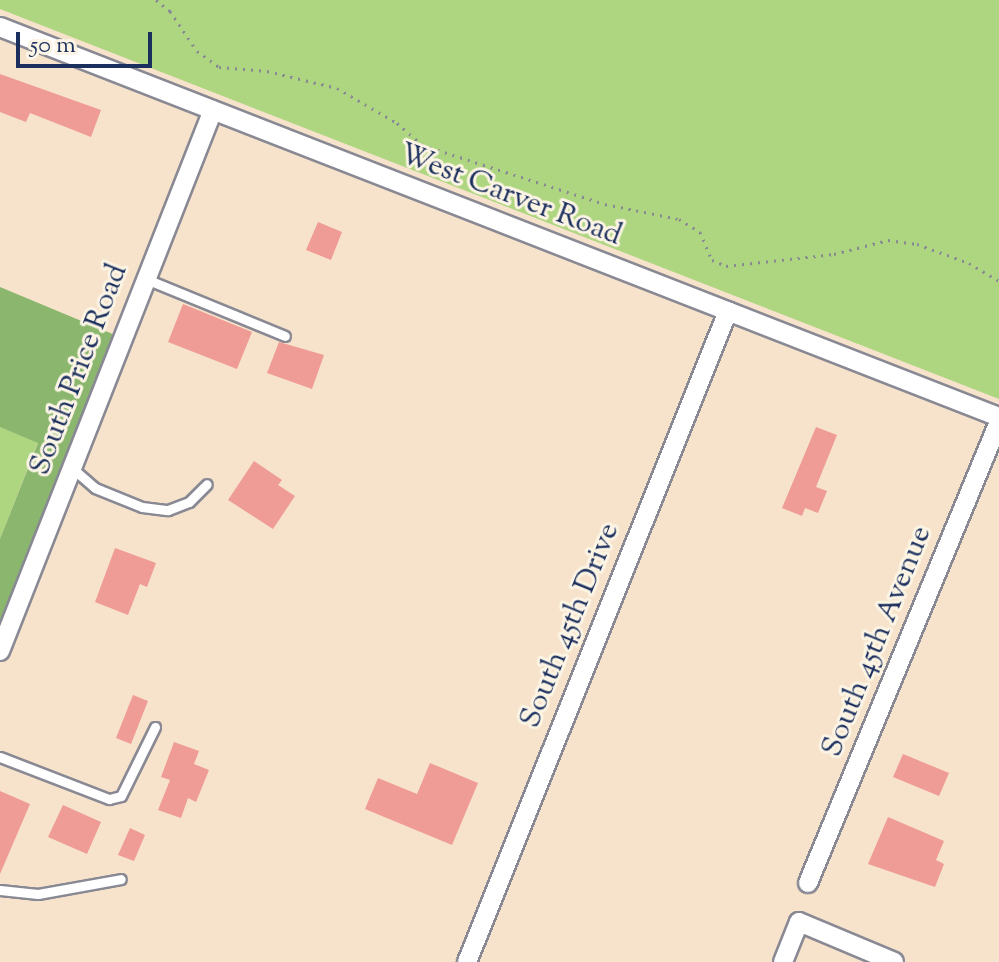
<!DOCTYPE html>
<style>
body{margin:0}
#map{position:relative;width:999px;height:962px;overflow:hidden;background:#f7e3cb;font-family:"Sorts Mill Goudy",serif}
div>[style]{position:absolute}
.green>*{inset:0;background:#aed580}
.forest>*{inset:0;background:#8ab66e}
.building>*{inset:0;background:#ef9b96}
.path>*{height:3px;margin-top:-1.5px;transform-origin:0;background:repeating-linear-gradient(90deg,#898994 0 2px,transparent 0 8px)}
.roads{filter:drop-shadow(2px 0 #898994) drop-shadow(-2px 0 #898994) drop-shadow(0 2px #898994) drop-shadow(0 -2px #898994)}
.service>*{height:9px;margin:-4.5px;padding:0 4.5px;transform-origin:4.5px;border-radius:4.5px;background:#fff}
.minor>*{height:18px;margin:-9px;padding:0 9px;transform-origin:9px;border-radius:9px;background:#fff}
span{translate:-50% -50%;white-space:nowrap;text-align:center;line-height:1.15;-webkit-text-stroke:6px #fcf5e5;paint-order:stroke}
.street-label{font-size:30px;color:#1b2f5e}
.scale{position:absolute;left:16px;top:32px;width:136px;height:36px;box-sizing:border-box;border:4px solid #1b2f5e;border-top:0;padding-left:10px;font-size:24px;line-height:28px;white-space:nowrap;color:#1b2f5e;-webkit-text-stroke:6px #fcf5e5;paint-order:stroke}
</style>
<div id="map">
<div class="green">
<div style="clip-path:polygon(0 0,999px 0,999px 399px,0 9px)"></div>
<div style="clip-path:polygon(0 427px,38px 442px,0 539px)"></div>
</div>
<div class="forest">
<div style="clip-path:polygon(0 287px,115px 335px,0 627px,0 539px,38px 443px,0 427px)"></div>
</div>
<div class="building">
<div style="clip-path:polygon(0 74px,101px 110px,91px 137px,30px 113px,26px 122px,0 112px)"></div>
<div style="clip-path:polygon(318px 222px,342px 232px,331px 260px,306px 250px)"></div>
<div style="clip-path:polygon(183px 304px,252px 332px,237px 369px,168px 342px)"></div>
<div style="clip-path:polygon(279px 342px,324px 355px,312px 389px,267px 373px)"></div>
<div style="clip-path:polygon(816px 427px,837px 435px,816px 487px,827px 491px,818px 513px,805px 508px,802px 516px,782px 508px)"></div>
<div style="clip-path:polygon(254px 461px,282px 480px,278px 485px,295px 496px,273px 529px,228px 500px)"></div>
<div style="clip-path:polygon(115px 548px,156px 563px,147px 587px,140px 584px,128px 615px,95px 602px)"></div>
<div style="clip-path:polygon(133px 695px,148px 701px,131px 744px,116px 738px)"></div>
<div style="clip-path:polygon(174px 742px,199px 751px,194px 764px,209px 770px,196px 802px,188px 798px,181px 818px,158px 810px,170px 780px,161px 777px)"></div>
<div style="clip-path:polygon(903px 754px,949px 773px,939px 796px,893px 777px)"></div>
<div style="clip-path:polygon(430px 763px,478px 783px,452px 845px,365px 809px,378px 778px,417px 794px)"></div>
<div style="clip-path:polygon(0 791px,30px 804px,0 874px)"></div>
<div style="clip-path:polygon(63px 805px,101px 822px,87px 854px,48px 837px)"></div>
<div style="clip-path:polygon(888px 817px,944px 841px,936px 860px,944px 864px,935px 887px,868px 864px)"></div>
<div style="clip-path:polygon(130px 828px,145px 835px,134px 861px,118px 855px)"></div>
</div>
<div class="path">
<div style="left:156px;top:0;width:18px;rotate:38deg"></div>
<div style="left:170px;top:11px;width:48px;rotate:56deg"></div>
<div style="left:197px;top:51px;width:27px;rotate:36deg"></div>
<div style="left:219px;top:67px;width:48px;rotate:4.8deg"></div>
<div style="left:267px;top:71px;width:72px;rotate:13.7deg"></div>
<div style="left:337px;top:88px;width:69px;rotate:30.3deg"></div>
<div style="left:397px;top:123px;width:33px;rotate:41deg"></div>
<div style="left:422px;top:145px;width:192px;rotate:17.9deg"></div>
<div style="left:605px;top:204px;width:76px;rotate:11.5deg"></div>
<div style="left:679px;top:219px;width:25px;rotate:32deg"></div>
<div style="left:700px;top:232px;width:30px;rotate:67deg"></div>
<div style="left:712px;top:260px;width:15px;rotate:23deg"></div>
<div style="left:726px;top:266px;width:109px;rotate:-6.3deg"></div>
<div style="left:834px;top:254px;width:56px;rotate:-14.5deg"></div>
<div style="left:888px;top:240px;width:29px;rotate:8deg"></div>
<div style="left:917px;top:244px;width:55px;rotate:20.1deg"></div>
<div style="left:969px;top:263px;width:35px;rotate:31deg"></div>
</div>
<div class="roads">
<div class="service">
<div style="left:146px;top:279px;width:150px;rotate:22.3deg"></div>
<div style="left:72px;top:468px;width:30px;rotate:41deg"></div>
<div style="left:95px;top:488px;width:51px;rotate:22deg"></div>
<div style="left:142px;top:507px;width:26px;rotate:7deg"></div>
<div style="left:168px;top:510px;width:22px;rotate:-21deg"></div>
<div style="left:189px;top:502px;width:25px;rotate:-45deg"></div>
<div style="left:0;top:757px;width:117px;rotate:21.1deg"></div>
<div style="left:109px;top:799px;width:12px;rotate:-14deg"></div>
<div style="left:121px;top:796px;width:77px;rotate:-63.8deg"></div>
<div style="left:0;top:890px;width:38px;rotate:6deg"></div>
<div style="left:38px;top:894px;width:84px;rotate:-10.2deg"></div>
</div>
<div class="minor">
<div style="left:0;top:27px;width:1072px;rotate:21.33deg"></div>
<div style="left:0;top:651px;width:581px;rotate:-68.51deg"></div>
<div style="left:808px;top:883px;width:500px;rotate:-67.5deg"></div>
<div style="left:467px;top:962px;width:701px;rotate:-68.15deg"></div>
<div style="left:783px;top:962px;width:43px;rotate:-68.2deg"></div>
<div style="left:799px;top:922px;width:103px;rotate:22.8deg"></div>
</div>
</div>
<div class="street-label">
<span style="left:510px;top:196px;rotate:21deg">West Carver Road</span>
<span style="left:80px;top:370px;rotate:-69deg">South Price Road</span>
<span style="left:571px;top:626px;rotate:-68deg">South 45th Drive</span>
<span style="left:878px;top:642px;rotate:-68deg">South 45th Avenue</span>
</div>
<div class="scale">50 m</div>
</div>
